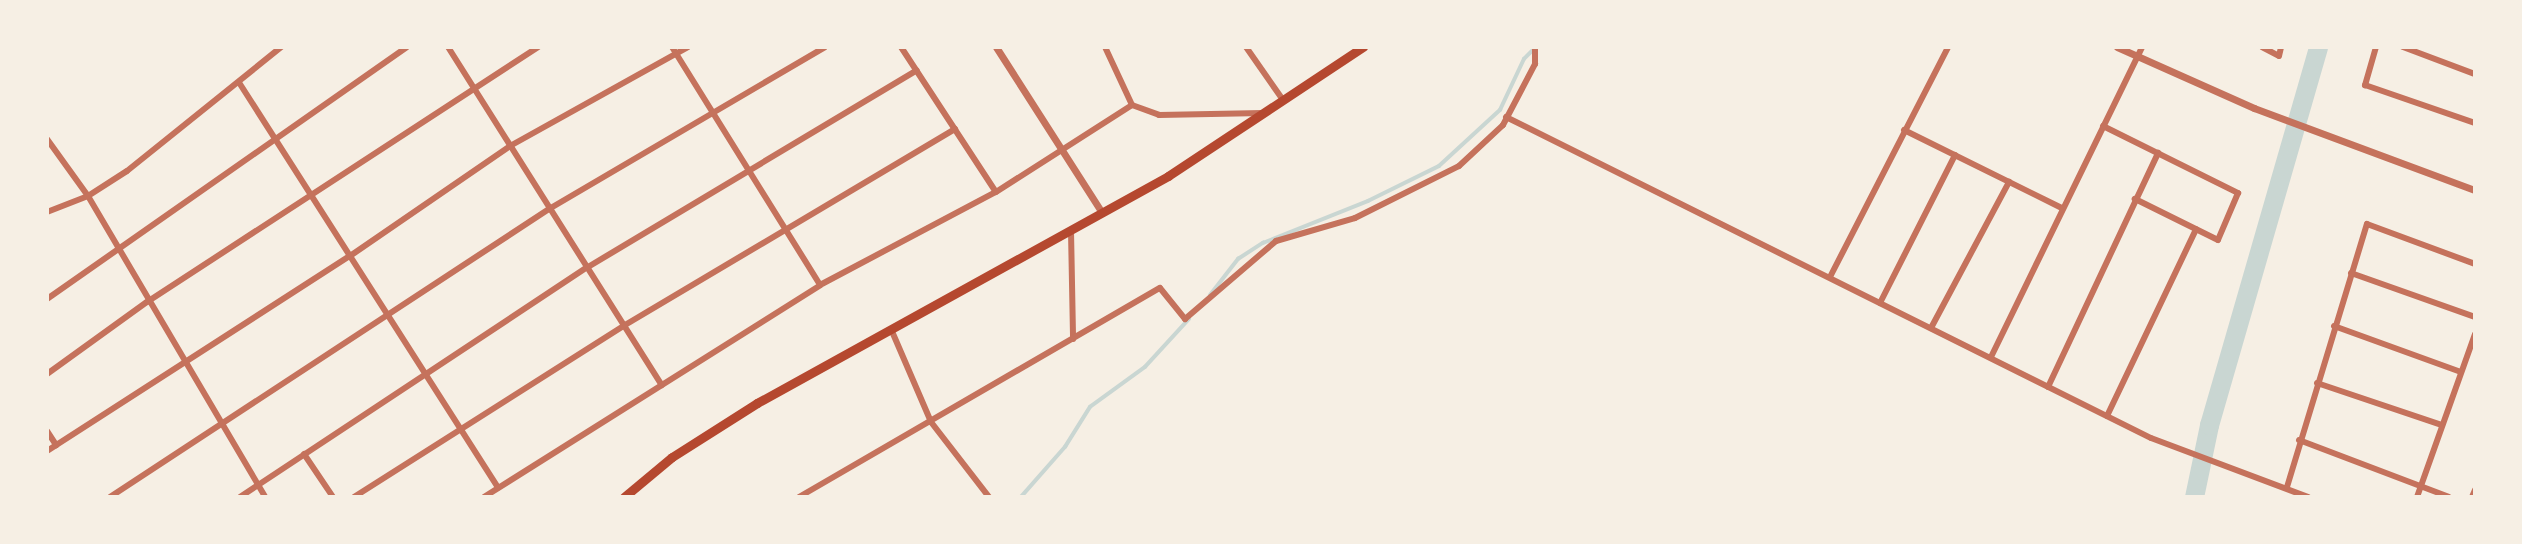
<!DOCTYPE html>
<style>
body{margin:0}
#map{position:relative;width:2522px;height:544px;overflow:hidden;background:#f6efe4;font-family:Raleway,sans-serif}
div>[style]{position:absolute}
.stream>*{height:3.5px;margin:-1.75px;padding:0 1.75px;transform-origin:1.75px;border-radius:1.75px;background:#c9d6d2}
.river>*{height:19px;margin:-9.5px;padding:0 9.5px;transform-origin:9.5px;border-radius:9.5px;background:#c9d6d2}
.minor>*{height:6px;margin:-3px;padding:0 3px;transform-origin:3px;border-radius:3px;background:#c5725c}
.tertiary>*{height:7px;margin:-3.5px;padding:0 3.5px;transform-origin:3.5px;border-radius:3.5px;background:#c5725c}
.primary>*{height:9px;margin:-4.5px;padding:0 4.5px;transform-origin:4.5px;border-radius:4.5px;background:#b5482f}
span{translate:-50% -50%;white-space:nowrap;text-align:center;line-height:1.15;-webkit-text-stroke:5px #f6efe4;paint-order:stroke}
.frame{position:absolute;inset:0;border:49px solid #f6efe4;pointer-events:none}
</style>
<div id="map">
<div class="stream">
<div style="left:1210px;top:295px;width:46px;rotate:-52.1deg"></div>
<div style="left:1238px;top:259px;width:30px;rotate:-33deg"></div>
<div style="left:1263px;top:243px;width:113px;rotate:-21.8deg"></div>
<div style="left:1368px;top:201px;width:79px;rotate:-26.2deg"></div>
<div style="left:1439px;top:166px;width:83px;rotate:-42.6deg"></div>
<div style="left:1500px;top:110px;width:56px;rotate:-64.8deg"></div>
<div style="left:1524px;top:59px;width:16px;rotate:-45deg"></div>
<div style="left:1021px;top:497px;width:67px;rotate:-48.7deg"></div>
<div style="left:1065px;top:447px;width:47px;rotate:-58deg"></div>
<div style="left:1090px;top:407px;width:68px;rotate:-36deg"></div>
<div style="left:1145px;top:367px;width:65px;rotate:-47.5deg"></div>
</div>
<div class="river">
<div style="left:2194px;top:497px;width:74px;rotate:-78.2deg"></div>
<div style="left:2209px;top:425px;width:393px;rotate:-73.9deg"></div>
</div>
<div class="minor">
<div style="left:448px;top:47px;width:400px;rotate:57.7deg"></div>
<div style="left:672px;top:47px;width:280px;rotate:58.1deg"></div>
<div style="left:901px;top:47px;width:173px;rotate:56.8deg"></div>
<div style="left:1105px;top:47px;width:64px;rotate:65deg"></div>
<div style="left:1132px;top:105px;width:29px;rotate:20deg"></div>
<div style="left:1159px;top:115px;width:104px;rotate:-1.1deg"></div>
<div style="left:1246px;top:47px;width:65px;rotate:55.1deg"></div>
<div style="left:2262px;top:47px;width:19px;rotate:28deg"></div>
<div style="left:2279px;top:56px;width:9px;rotate:-77deg"></div>
<div style="left:2376px;top:47px;width:40px;rotate:106deg"></div>
<div style="left:2365px;top:85px;width:116px;rotate:19.1deg"></div>
<div style="left:2403px;top:47px;width:77px;rotate:20.6deg"></div>
<div style="left:240px;top:84px;width:479px;rotate:57.4deg"></div>
<div style="left:1506px;top:117px;width:720px;rotate:26.46deg"></div>
<div style="left:2151px;top:438px;width:168px;rotate:20.6deg"></div>
<div style="left:2103px;top:126px;width:151px;rotate:26.4deg"></div>
<div style="left:2238px;top:193px;width:51px;rotate:113.1deg"></div>
<div style="left:2218px;top:240px;width:93px;rotate:-153.7deg"></div>
<div style="left:1904px;top:130px;width:176px;rotate:26.3deg"></div>
<div style="left:47px;top:139px;width:70px;rotate:54.3deg"></div>
<div style="left:88px;top:196px;width:349px;rotate:59.5deg"></div>
<div style="left:47px;top:212px;width:44px;rotate:-21.3deg"></div>
<div style="left:88px;top:196px;width:46px;rotate:-32.7deg"></div>
<div style="left:127px;top:171px;width:198px;rotate:-38.8deg"></div>
<div style="left:1071px;top:231px;width:108px;rotate:88.9deg"></div>
<div style="left:2351px;top:273px;width:132px;rotate:19.5deg"></div>
<div style="left:1830px;top:277px;width:259px;rotate:-62.8deg"></div>
<div style="left:47px;top:299px;width:439px;rotate:-35deg"></div>
<div style="left:1880px;top:303px;width:166px;rotate:-63.1deg"></div>
<div style="left:2334px;top:326px;width:135px;rotate:19.9deg"></div>
<div style="left:1931px;top:328px;width:166px;rotate:-61.9deg"></div>
<div style="left:891px;top:329px;width:101px;rotate:66.7deg"></div>
<div style="left:931px;top:422px;width:95px;rotate:52.3deg"></div>
<div style="left:1991px;top:357px;width:345px;rotate:-64deg"></div>
<div style="left:47px;top:374px;width:123px;rotate:-35.8deg"></div>
<div style="left:147px;top:302px;width:467px;rotate:-33.1deg"></div>
<div style="left:2317px;top:383px;width:132px;rotate:18.6deg"></div>
<div style="left:2048px;top:387px;width:259px;rotate:-64.8deg"></div>
<div style="left:2107px;top:416px;width:207px;rotate:-64.5deg"></div>
<div style="left:47px;top:431px;width:17px;rotate:57deg"></div>
<div style="left:2299px;top:440px;width:160px;rotate:20.8deg"></div>
<div style="left:47px;top:451px;width:360px;rotate:-32.8deg"></div>
<div style="left:350px;top:256px;width:194px;rotate:-34.5deg"></div>
<div style="left:510px;top:146px;width:204px;rotate:-29.1deg"></div>
<div style="left:304px;top:454px;width:52px;rotate:56deg"></div>
<div style="left:2287px;top:487px;width:275px;rotate:-73.1deg"></div>
<div style="left:2367px;top:224px;width:115px;rotate:20.3deg"></div>
<div style="left:110px;top:497px;width:525px;rotate:-33.27deg"></div>
<div style="left:549px;top:209px;width:320px;rotate:-30.4deg"></div>
<div style="left:240px;top:497px;width:417px;rotate:-33.5deg"></div>
<div style="left:588px;top:267px;width:383px;rotate:-30.9deg"></div>
<div style="left:354px;top:497px;width:321px;rotate:-32.4deg"></div>
<div style="left:625px;top:325px;width:384px;rotate:-30.7deg"></div>
<div style="left:484px;top:497px;width:397px;rotate:-32.2deg"></div>
<div style="left:820px;top:285px;width:199px;rotate:-27.9deg"></div>
<div style="left:996px;top:192px;width:161px;rotate:-32.6deg"></div>
<div style="left:799px;top:497px;width:417px;rotate:-30.1deg"></div>
<div style="left:1160px;top:288px;width:40px;rotate:51deg"></div>
<div style="left:1185px;top:319px;width:120px;rotate:-40.6deg"></div>
<div style="left:1276px;top:241px;width:82px;rotate:-16.2deg"></div>
<div style="left:1355px;top:218px;width:116px;rotate:-26.6deg"></div>
<div style="left:1459px;top:166px;width:60px;rotate:-43deg"></div>
<div style="left:1503px;top:125px;width:69px;rotate:-62.3deg"></div>
<div style="left:1535px;top:64px;width:17px;rotate:-90deg"></div>
<div style="left:2417px;top:497px;width:173px;rotate:-70.4deg"></div>
<div style="left:2472px;top:497px;width:8px;rotate:-67deg"></div>
</div>
<div class="tertiary">
<div style="left:996px;top:47px;width:197px;rotate:57.4deg"></div>
<div style="left:2117px;top:47px;width:150px;rotate:24deg"></div>
<div style="left:2254px;top:108px;width:236px;rotate:20.4deg"></div>
</div>
<div class="primary">
<div style="left:624px;top:497px;width:62px;rotate:-39.8deg"></div>
<div style="left:672px;top:457px;width:101px;rotate:-32.4deg"></div>
<div style="left:757px;top:403px;width:470px;rotate:-28.9deg"></div>
<div style="left:1168px;top:176px;width:234px;rotate:-33.5deg"></div>
</div>
<div class="frame"></div>
</div>
